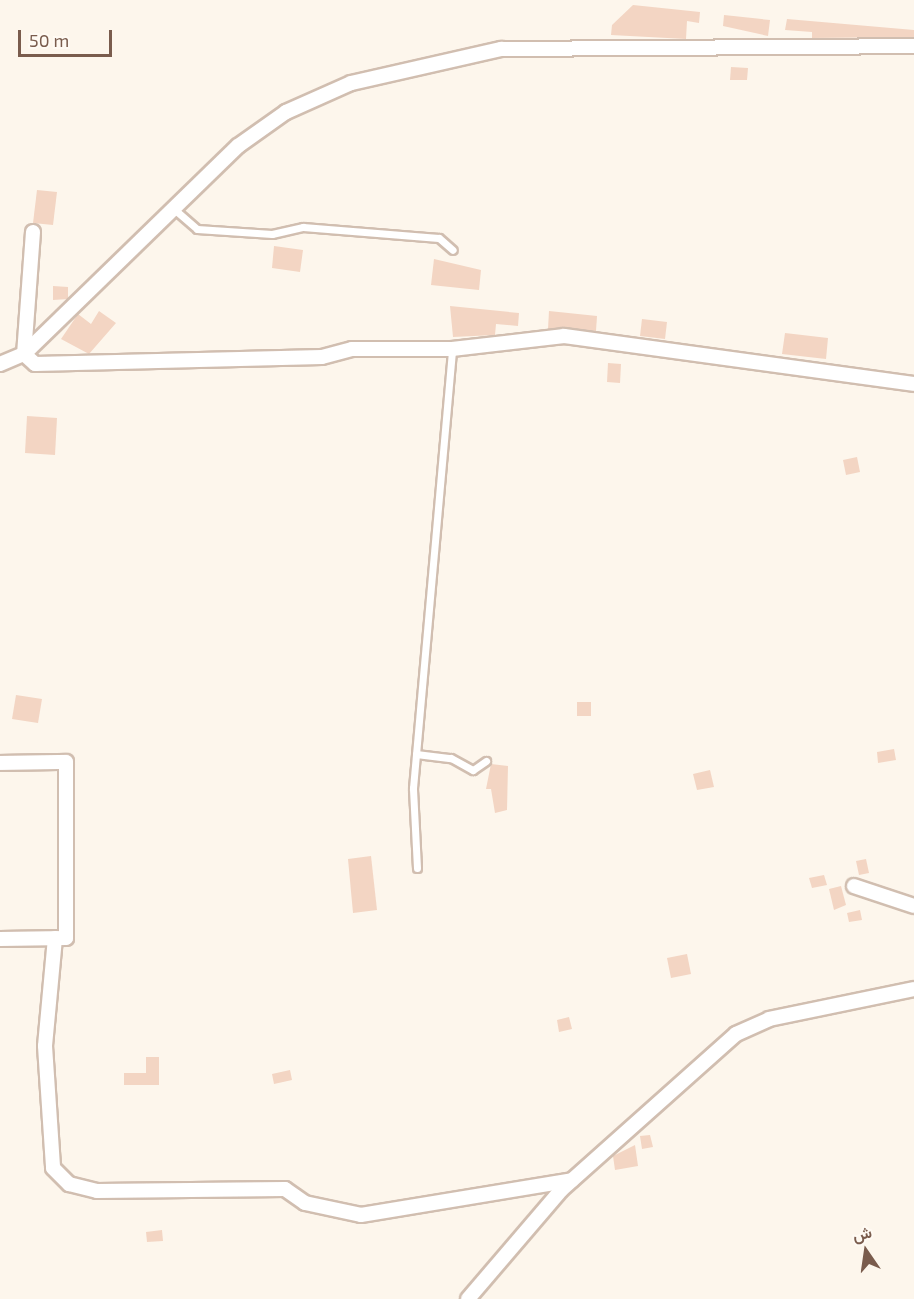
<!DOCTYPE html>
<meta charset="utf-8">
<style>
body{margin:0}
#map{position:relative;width:914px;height:1299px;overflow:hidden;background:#fdf6ec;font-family:"Exo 2",Vazirmatn,sans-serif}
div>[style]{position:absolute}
.building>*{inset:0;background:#f3d5c3}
.roads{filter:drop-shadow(2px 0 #d1beb0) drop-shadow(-2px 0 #d1beb0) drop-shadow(0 2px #d1beb0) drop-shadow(0 -2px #d1beb0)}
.service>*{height:7px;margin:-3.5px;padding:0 3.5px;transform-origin:3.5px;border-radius:3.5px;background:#fff}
.minor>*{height:14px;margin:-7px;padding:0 7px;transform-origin:7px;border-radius:7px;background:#fff}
span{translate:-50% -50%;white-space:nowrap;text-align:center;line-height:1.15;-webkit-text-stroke:4.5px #fffaf3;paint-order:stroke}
.north{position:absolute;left:836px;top:1221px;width:60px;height:60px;-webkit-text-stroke:4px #fffaf3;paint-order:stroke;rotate:347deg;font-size:16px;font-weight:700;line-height:24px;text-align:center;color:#7a5c4d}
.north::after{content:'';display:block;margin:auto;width:21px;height:27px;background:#7a5c4d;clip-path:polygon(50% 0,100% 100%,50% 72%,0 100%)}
.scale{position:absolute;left:18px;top:30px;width:94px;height:27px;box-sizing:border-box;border:3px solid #7a5c4d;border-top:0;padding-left:8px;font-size:18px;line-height:21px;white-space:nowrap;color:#7a5c4d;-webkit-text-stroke:4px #fffaf3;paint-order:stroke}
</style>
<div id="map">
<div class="building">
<div style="clip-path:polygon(633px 5px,700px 12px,699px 23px,687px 21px,686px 39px,611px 35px,612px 25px)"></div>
<div style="clip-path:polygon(724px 15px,770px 20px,768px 36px,723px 26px)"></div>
<div style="clip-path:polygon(787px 19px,914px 30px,914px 37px,812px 38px,812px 32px,785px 30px)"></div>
<div style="clip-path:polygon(731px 67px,748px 68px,747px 80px,730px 80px)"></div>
<div style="clip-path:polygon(37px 190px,57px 192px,53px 225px,33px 223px)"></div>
<div style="clip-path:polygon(274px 246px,303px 250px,300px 272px,272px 268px)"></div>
<div style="clip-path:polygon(434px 259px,481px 270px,479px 290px,431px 285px)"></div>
<div style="clip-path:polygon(53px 286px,68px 287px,68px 299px,53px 300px)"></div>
<div style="clip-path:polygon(450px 306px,519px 313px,518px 326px,496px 324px,495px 335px,453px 337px)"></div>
<div style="clip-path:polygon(99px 311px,116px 323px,89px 354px,61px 339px,78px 314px,91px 324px)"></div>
<div style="clip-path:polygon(549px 311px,597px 316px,596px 331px,548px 329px)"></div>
<div style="clip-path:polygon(642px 319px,667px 322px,665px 339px,640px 336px)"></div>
<div style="clip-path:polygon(785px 333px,828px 338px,826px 359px,782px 354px)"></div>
<div style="clip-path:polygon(608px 363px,621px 364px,620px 383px,607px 382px)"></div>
<div style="clip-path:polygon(27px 416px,57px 418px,55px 455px,25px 453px)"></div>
<div style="clip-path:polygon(857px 457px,860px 472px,846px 475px,843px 460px)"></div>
<div style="clip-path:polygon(16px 695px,42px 699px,38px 723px,12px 719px)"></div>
<div style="clip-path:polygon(577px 702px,591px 702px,591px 716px,577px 716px)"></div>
<div style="clip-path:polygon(894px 749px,896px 760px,878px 763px,877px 752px)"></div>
<div style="clip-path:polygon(491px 764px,508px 766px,507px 810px,495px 813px,491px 789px,486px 789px)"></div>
<div style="clip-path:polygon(710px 770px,714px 787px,697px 790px,693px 774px)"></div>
<div style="clip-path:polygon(371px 856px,377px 910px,353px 913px,348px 859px)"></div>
<div style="clip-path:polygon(866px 859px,869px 873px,859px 875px,856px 861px)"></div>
<div style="clip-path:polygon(824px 875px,827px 885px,812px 888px,809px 878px)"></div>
<div style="clip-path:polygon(841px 886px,846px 905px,834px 910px,829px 889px)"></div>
<div style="clip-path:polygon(860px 910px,862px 920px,849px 922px,847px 913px)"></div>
<div style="clip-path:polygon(687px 954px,691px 974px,671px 978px,667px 958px)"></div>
<div style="clip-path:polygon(569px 1017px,572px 1029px,559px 1032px,557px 1020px)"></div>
<div style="clip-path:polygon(146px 1057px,159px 1057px,159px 1085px,124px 1085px,124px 1073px,146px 1073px)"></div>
<div style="clip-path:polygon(290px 1070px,292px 1080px,274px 1084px,272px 1074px)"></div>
<div style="clip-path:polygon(650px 1135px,653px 1147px,642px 1149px,640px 1136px)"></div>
<div style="clip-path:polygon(635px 1145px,638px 1166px,615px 1170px,613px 1156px)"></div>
<div style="clip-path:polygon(162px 1230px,163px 1241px,147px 1242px,146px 1232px)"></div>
</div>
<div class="roads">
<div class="service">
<div style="left:174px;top:209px;width:30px;rotate:41deg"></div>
<div style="left:197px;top:229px;width:75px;rotate:3.8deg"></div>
<div style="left:272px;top:234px;width:32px;rotate:-13deg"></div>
<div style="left:303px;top:227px;width:136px;rotate:4.6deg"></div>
<div style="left:439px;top:238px;width:18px;rotate:41deg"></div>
<div style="left:416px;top:754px;width:35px;rotate:7deg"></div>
<div style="left:451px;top:758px;width:25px;rotate:29deg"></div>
<div style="left:473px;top:770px;width:16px;rotate:-35deg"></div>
<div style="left:417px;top:868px;width:80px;rotate:-92.9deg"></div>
<div style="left:413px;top:788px;width:441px;rotate:-84.9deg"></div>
</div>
<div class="minor">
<div style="left:33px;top:232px;width:122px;rotate:94.2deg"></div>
<div style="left:24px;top:354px;width:15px;rotate:42deg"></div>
<div style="left:35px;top:364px;width:287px;rotate:-1.4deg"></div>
<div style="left:322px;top:357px;width:31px;rotate:-15deg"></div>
<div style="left:352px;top:349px;width:100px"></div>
<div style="left:452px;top:349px;width:113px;rotate:-6.6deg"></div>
<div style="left:564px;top:336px;width:353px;rotate:7.8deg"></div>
<div style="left:0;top:364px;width:26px;rotate:-23deg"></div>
<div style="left:24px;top:354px;width:298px;rotate:-44.2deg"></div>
<div style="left:238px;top:146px;width:59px;rotate:-35.3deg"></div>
<div style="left:286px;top:112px;width:71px;rotate:-24deg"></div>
<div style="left:351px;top:83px;width:154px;rotate:-12.8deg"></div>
<div style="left:501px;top:49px;width:413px;rotate:-0.4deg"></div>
<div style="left:0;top:763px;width:66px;rotate:-0.9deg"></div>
<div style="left:66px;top:762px;width:176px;rotate:90deg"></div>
<div style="left:66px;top:938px;width:66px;rotate:179.1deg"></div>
<div style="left:854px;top:886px;width:63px;rotate:18.4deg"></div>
<div style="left:55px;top:938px;width:108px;rotate:95.3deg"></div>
<div style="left:45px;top:1046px;width:122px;rotate:86.2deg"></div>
<div style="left:53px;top:1168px;width:23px;rotate:45deg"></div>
<div style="left:69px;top:1184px;width:29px;rotate:14deg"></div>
<div style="left:97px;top:1191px;width:188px;rotate:-0.6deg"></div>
<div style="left:285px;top:1189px;width:24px;rotate:35deg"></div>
<div style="left:305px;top:1203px;width:57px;rotate:12.1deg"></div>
<div style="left:361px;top:1215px;width:214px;rotate:-9.4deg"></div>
<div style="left:468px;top:1299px;width:143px;rotate:-49.5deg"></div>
<div style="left:561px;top:1190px;width:234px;rotate:-41.7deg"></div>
<div style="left:736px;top:1034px;width:36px;rotate:-24deg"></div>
<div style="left:769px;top:1019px;width:148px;rotate:-11.7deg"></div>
</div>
</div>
<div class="north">ش</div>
<div class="scale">50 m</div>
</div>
